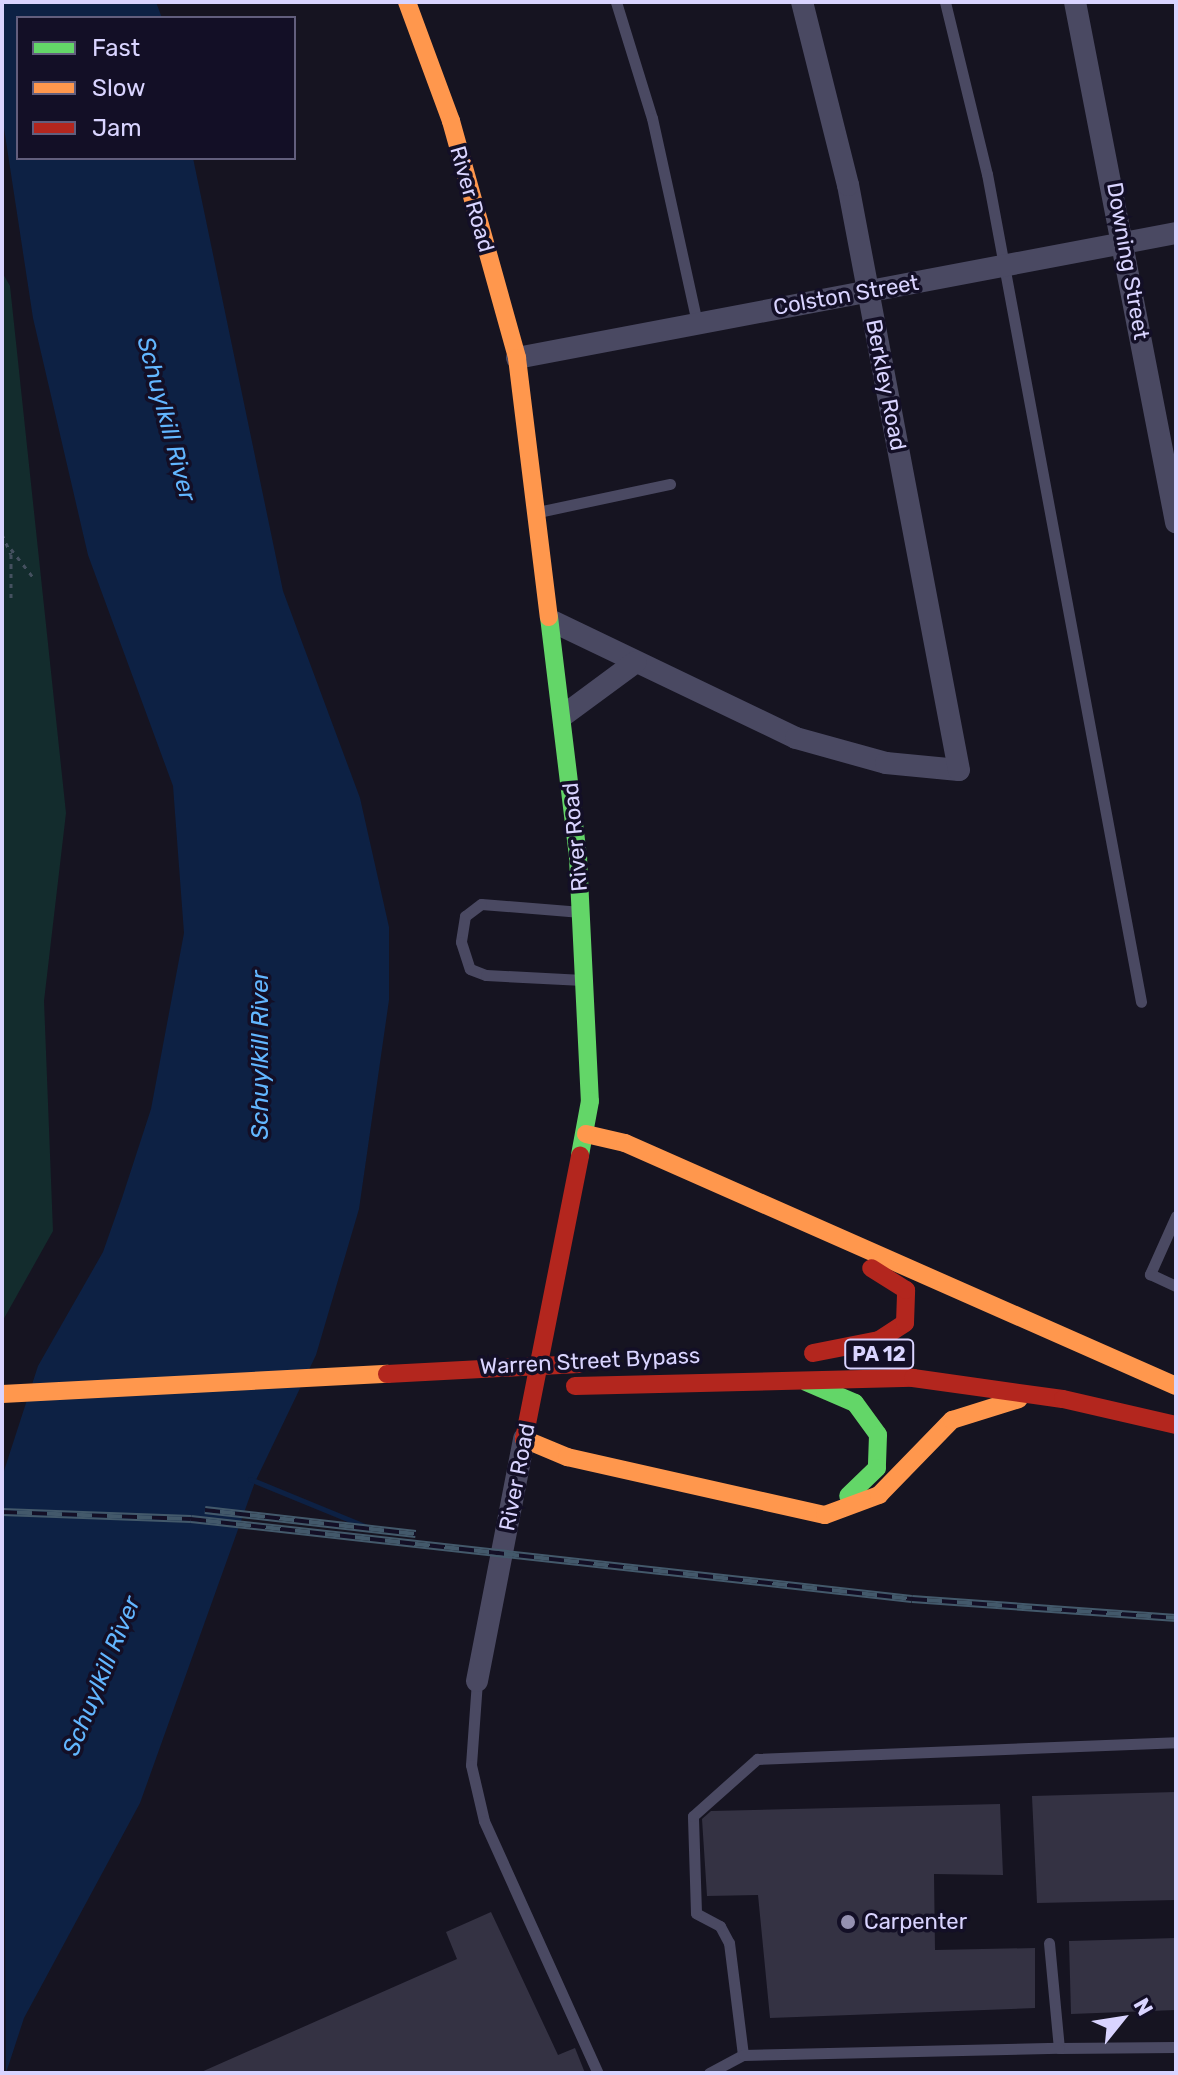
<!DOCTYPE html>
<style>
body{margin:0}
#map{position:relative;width:1178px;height:2075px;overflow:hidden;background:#161421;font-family:Rubik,sans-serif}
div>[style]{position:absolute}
.green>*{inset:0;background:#132c2d}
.water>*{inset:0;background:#0d2144}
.stream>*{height:5px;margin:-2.5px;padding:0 2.5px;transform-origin:2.5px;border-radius:2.5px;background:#0d2144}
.building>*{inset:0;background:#343243}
.path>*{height:3px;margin-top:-1.5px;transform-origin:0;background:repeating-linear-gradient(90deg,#44505f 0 4px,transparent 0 10px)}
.lane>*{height:11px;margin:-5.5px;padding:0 5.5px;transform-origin:5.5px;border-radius:5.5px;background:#4a4962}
.street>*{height:22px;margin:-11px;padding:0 11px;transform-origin:11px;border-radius:11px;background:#4a4962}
.fast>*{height:18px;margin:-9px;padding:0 9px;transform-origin:9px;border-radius:9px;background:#63d668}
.slow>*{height:18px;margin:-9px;padding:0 9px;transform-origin:9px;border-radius:9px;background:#ff974d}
.jam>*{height:18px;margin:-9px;padding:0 9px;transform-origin:9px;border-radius:9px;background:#b3261e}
.rail>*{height:8px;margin-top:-4px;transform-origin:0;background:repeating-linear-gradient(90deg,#130f26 0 15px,#43596b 0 30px);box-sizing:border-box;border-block:2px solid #43596b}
.slow-bridge>*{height:18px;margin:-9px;padding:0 9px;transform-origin:9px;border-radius:9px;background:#ff974d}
.jam-bridge>*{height:18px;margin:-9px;padding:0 9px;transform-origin:9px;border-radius:9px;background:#b3261e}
.dots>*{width:22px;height:22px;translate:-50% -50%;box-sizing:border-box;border:4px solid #130f26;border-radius:50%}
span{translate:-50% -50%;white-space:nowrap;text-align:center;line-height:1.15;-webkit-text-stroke:7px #130f26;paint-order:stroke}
.shield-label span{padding:2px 6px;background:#130f26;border:2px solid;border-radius:6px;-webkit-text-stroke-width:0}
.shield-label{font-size:20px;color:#d9d4ff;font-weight:700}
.street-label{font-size:22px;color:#d9d4ff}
.poi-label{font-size:22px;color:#d9d4ff}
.left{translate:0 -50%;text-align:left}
.water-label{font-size:24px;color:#62b6ff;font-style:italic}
.frame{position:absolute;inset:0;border:4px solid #d9d4ff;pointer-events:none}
.legend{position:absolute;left:16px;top:16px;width:280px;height:144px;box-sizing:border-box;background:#130f26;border:2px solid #625e7d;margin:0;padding:10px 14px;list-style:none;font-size:24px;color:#d9d4ff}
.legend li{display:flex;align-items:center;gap:16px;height:40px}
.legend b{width:40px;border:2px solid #625e7d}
.north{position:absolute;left:1082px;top:1979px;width:80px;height:80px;-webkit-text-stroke:6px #130f26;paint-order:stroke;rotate:60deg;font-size:22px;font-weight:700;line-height:32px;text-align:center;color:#d9d4ff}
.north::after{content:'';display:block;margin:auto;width:28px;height:36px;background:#d9d4ff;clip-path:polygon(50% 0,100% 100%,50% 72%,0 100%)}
</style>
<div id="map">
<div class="green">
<div style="clip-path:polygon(2px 272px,10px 286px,66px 813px,44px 1001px,53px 1231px,2px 1322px)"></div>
</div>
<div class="water">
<div style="clip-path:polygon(2px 2px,156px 2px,162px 18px,18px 18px,18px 158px,193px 158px,283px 591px,360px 798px,389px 927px,389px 1000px,359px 1209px,316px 1355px,255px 1482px,140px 1803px,24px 2018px,6px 2073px,2px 1477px,38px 1366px,103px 1252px,122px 1198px,151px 1109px,184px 933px,173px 786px,88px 555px,33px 318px,2px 115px)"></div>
</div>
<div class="stream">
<div style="left:250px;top:1479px;width:126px;rotate:22.3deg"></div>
</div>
<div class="building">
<div style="clip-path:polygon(1176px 1792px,1176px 1900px,1037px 1903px,1032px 1796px)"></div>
<div style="clip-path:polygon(1000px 1804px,1003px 1875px,934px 1874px,935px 1950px,1035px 1948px,1035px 2008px,770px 2018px,758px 1895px,707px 1896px,702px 1819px,711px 1811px)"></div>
<div style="clip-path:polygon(491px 1912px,558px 2055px,575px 2048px,585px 2073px,199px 2073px,457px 1959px,446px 1932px)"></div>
<div style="clip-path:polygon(1176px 1938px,1176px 2010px,1071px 2014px,1069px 1941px)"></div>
</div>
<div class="path">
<div style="left:2px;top:534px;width:22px;rotate:66deg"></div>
<div style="left:11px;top:554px;width:45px;rotate:90deg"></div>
<div style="left:11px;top:549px;width:36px;rotate:52deg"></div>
</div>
<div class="lane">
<div style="left:616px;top:2px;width:121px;rotate:72.8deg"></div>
<div style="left:652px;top:118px;width:210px;rotate:77.6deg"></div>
<div style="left:945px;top:2px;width:177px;rotate:76.3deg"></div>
<div style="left:987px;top:174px;width:842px;rotate:79.46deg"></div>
<div style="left:538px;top:512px;width:135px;rotate:-12deg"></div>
<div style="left:581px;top:912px;width:100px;rotate:-175.4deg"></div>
<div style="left:481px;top:904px;width:20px;rotate:143deg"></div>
<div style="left:465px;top:916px;width:26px;rotate:99deg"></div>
<div style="left:461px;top:942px;width:28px;rotate:72deg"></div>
<div style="left:470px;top:969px;width:17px;rotate:21deg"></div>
<div style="left:486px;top:975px;width:97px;rotate:3deg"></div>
<div style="left:1176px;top:1216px;width:64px;rotate:114.1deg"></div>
<div style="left:1150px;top:1274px;width:29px;rotate:25deg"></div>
<div style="left:477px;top:1681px;width:84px;rotate:94.1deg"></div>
<div style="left:471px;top:1765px;width:57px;rotate:76.9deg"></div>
<div style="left:484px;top:1821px;width:277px;rotate:65.7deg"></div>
<div style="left:1049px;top:1943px;width:105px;rotate:84.6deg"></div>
<div style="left:1059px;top:2048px;width:117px;rotate:-0.5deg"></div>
<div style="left:743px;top:2055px;width:113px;rotate:-97.1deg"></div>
<div style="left:729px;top:1943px;width:19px;rotate:-118deg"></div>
<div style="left:720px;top:1926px;width:27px;rotate:-152deg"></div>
<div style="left:696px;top:1913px;width:97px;rotate:-91.8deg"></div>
<div style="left:693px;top:1816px;width:86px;rotate:-41.7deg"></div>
<div style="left:757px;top:1759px;width:419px;rotate:-2.3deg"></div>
<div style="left:709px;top:2073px;width:38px;rotate:-28deg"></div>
<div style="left:743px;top:2055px;width:316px;rotate:-1.3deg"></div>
</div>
<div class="street">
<div style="left:1075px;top:2px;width:530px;rotate:79.01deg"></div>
<div style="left:517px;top:358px;width:671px;rotate:-10.74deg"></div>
<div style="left:554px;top:622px;width:268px;rotate:25.6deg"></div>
<div style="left:796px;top:738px;width:93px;rotate:15.5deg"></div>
<div style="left:886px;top:763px;width:73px;rotate:5.5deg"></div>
<div style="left:959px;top:770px;width:595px;rotate:-100.74deg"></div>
<div style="left:848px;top:185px;width:189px;rotate:-104.1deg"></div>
<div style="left:564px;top:715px;width:89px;rotate:-36.4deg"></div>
<div style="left:477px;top:1681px;width:247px;rotate:-79deg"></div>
</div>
<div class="fast">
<div style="left:549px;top:617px;width:243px;rotate:83.1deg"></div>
<div style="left:578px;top:858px;width:243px;rotate:87.2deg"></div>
<div style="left:590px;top:1101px;width:55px;rotate:100.5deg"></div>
<div style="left:806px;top:1382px;width:53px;rotate:23.2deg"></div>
<div style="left:855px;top:1403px;width:39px;rotate:54deg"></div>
<div style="left:878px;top:1435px;width:33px;rotate:92deg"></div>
<div style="left:877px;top:1468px;width:40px;rotate:136deg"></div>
</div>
<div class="slow">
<div style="left:407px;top:2px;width:127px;rotate:69.7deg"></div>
<div style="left:451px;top:121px;width:246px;rotate:74.4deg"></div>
<div style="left:517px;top:358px;width:261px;rotate:83deg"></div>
<div style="left:586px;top:1134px;width:40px;rotate:13deg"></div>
<div style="left:625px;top:1143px;width:602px;rotate:23.8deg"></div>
<div style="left:524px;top:1439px;width:47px;rotate:22.7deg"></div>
<div style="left:567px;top:1457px;width:264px;rotate:12.7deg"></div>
<div style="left:825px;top:1515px;width:58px;rotate:-20.3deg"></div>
<div style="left:879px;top:1495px;width:105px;rotate:-45.8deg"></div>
<div style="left:952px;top:1420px;width:70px;rotate:-17.4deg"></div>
</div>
<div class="jam">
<div style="left:813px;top:1353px;width:67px;rotate:-11.1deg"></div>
<div style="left:879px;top:1340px;width:31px;rotate:-33deg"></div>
<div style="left:905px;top:1323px;width:33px;rotate:-88deg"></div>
<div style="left:906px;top:1290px;width:41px;rotate:-147.8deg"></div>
<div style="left:575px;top:1386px;width:338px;rotate:-1.4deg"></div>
<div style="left:913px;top:1378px;width:151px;rotate:8deg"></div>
<div style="left:1063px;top:1399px;width:116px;rotate:13deg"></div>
<div style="left:524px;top:1439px;width:289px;rotate:-78.8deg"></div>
</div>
<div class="rail">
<div style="left:205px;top:1510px;width:212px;rotate:6.5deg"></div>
<div style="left:2px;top:1512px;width:189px;rotate:2.1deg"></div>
<div style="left:191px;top:1519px;width:725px;rotate:6.33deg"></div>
<div style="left:912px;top:1599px;width:265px;rotate:4.1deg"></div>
</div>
<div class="slow-bridge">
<div style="left:2px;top:1394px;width:386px;rotate:-3deg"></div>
</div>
<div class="jam-bridge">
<div style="left:387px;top:1374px;width:192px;rotate:-3deg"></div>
</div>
<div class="dots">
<div style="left:848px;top:1922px;background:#9591b1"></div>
</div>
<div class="shield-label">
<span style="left:879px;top:1354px">PA 12</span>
</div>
<div class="street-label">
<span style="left:472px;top:199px;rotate:74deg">River Road</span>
<span style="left:1128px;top:261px;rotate:80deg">Downing Street</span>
<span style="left:846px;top:295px;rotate:-10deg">Colston Street</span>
<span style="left:886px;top:385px;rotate:79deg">Berkley Road</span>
<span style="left:575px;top:837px;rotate:-95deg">River Road</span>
<span style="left:590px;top:1361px;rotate:-3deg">Warren Street Bypass</span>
<span style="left:517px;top:1477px;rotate:-79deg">River Road</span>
</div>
<div class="poi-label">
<span class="left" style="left:864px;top:1922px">Carpenter</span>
</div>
<div class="water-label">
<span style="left:166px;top:419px;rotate:75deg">Schuylkill River</span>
<span style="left:261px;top:1055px;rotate:-90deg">Schuylkill River</span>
<span style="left:102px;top:1676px;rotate:-68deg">Schuylkill River</span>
</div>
<div class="frame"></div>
<ul class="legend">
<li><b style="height:10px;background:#63d668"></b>Fast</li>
<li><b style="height:10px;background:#ff974d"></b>Slow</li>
<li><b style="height:10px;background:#b3261e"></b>Jam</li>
</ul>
<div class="north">N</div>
</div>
